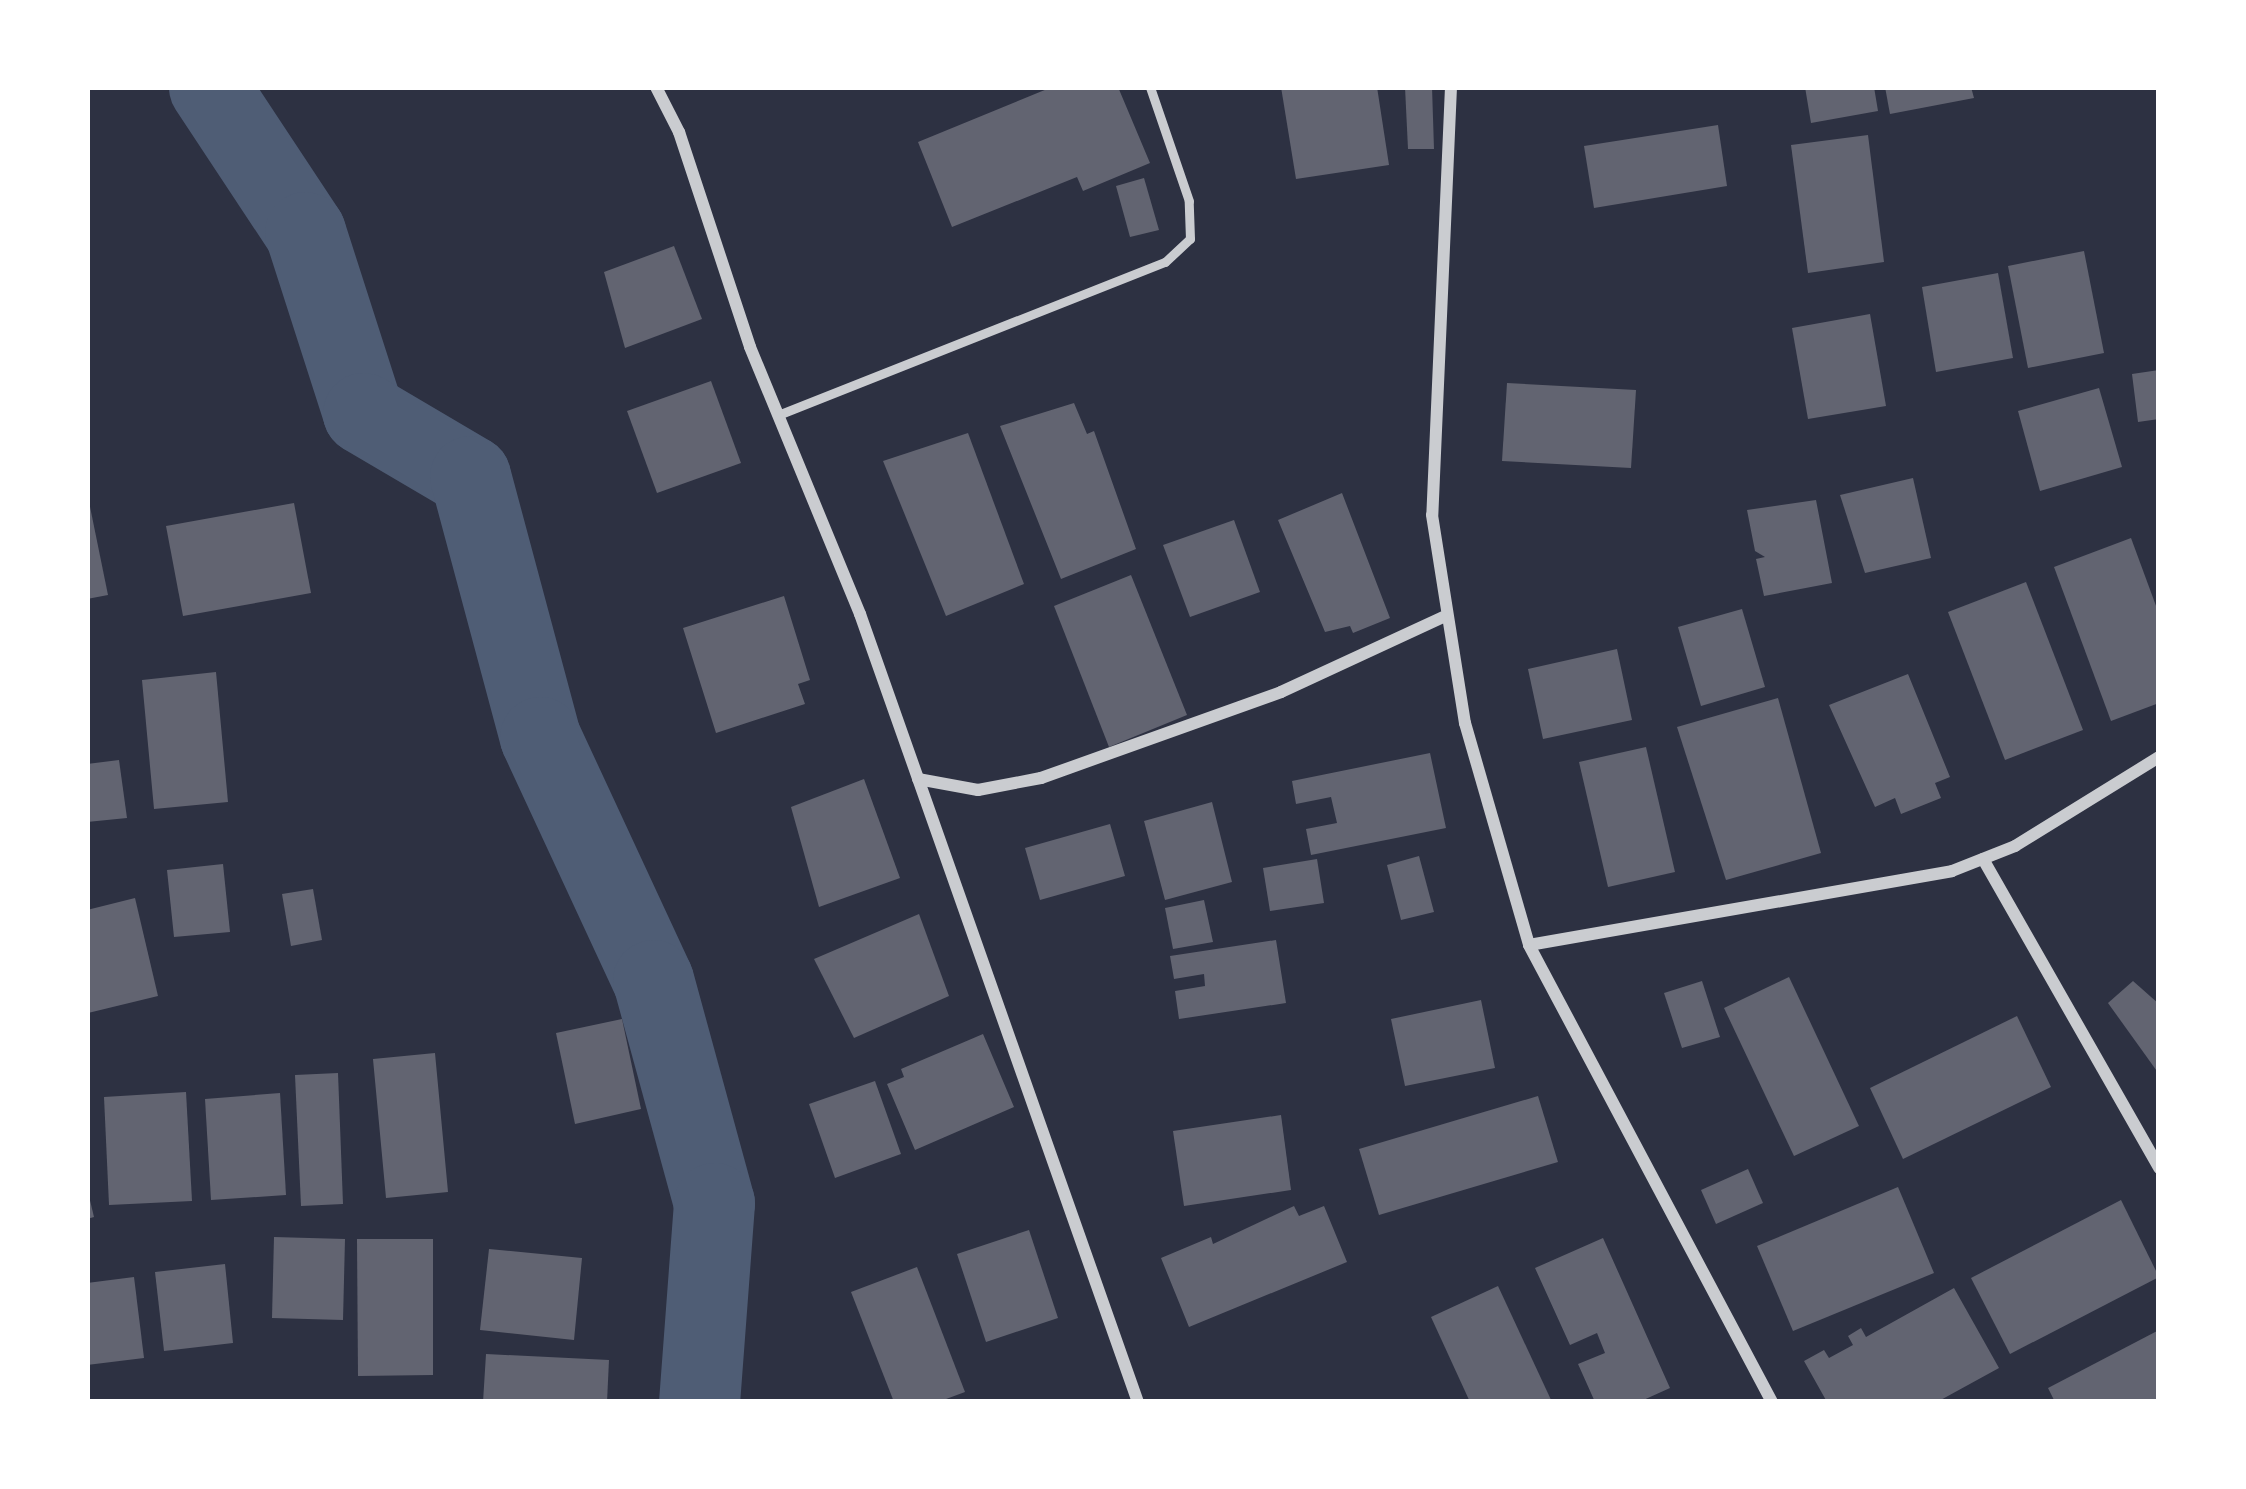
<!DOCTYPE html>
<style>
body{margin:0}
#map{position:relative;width:2246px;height:1489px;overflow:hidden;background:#2d3142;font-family:"Exo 2",sans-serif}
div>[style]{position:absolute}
.river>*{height:81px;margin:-40.5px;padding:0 40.5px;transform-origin:40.5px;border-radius:40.5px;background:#4f5d75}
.building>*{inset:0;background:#626471}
.service>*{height:9px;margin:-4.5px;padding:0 4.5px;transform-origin:4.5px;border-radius:4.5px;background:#caccd0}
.minor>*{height:12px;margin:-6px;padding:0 6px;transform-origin:6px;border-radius:6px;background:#caccd0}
span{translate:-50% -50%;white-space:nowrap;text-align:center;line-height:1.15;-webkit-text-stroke:9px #fff;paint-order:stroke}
.frame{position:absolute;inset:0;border:90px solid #fff;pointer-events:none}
</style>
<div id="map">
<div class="river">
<div style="left:209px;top:87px;width:174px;rotate:56.5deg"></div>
<div style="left:305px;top:232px;width:190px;rotate:72.2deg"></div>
<div style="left:363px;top:413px;width:124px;rotate:30.5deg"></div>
<div style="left:470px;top:476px;width:270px;rotate:75deg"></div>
<div style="left:540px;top:737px;width:268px;rotate:65.1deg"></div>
<div style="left:653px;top:980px;width:231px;rotate:74.7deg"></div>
<div style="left:714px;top:1203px;width:200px;rotate:94.3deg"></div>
</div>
<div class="building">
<div style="clip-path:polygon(1052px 87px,1118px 87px,1150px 163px,1083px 191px,1077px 177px,952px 227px,918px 142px)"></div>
<div style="clip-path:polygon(1281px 87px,1377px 87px,1389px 165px,1296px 179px)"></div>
<div style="clip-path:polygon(1405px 87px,1432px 87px,1434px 149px,1408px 149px)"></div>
<div style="clip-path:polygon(1805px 87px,1874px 87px,1878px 111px,1811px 123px)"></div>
<div style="clip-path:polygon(1885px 87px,1971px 87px,1974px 98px,1890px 114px)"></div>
<div style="clip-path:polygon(1718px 125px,1727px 186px,1594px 208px,1584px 146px)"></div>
<div style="clip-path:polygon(1868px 135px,1884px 262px,1808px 273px,1791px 145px)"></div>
<div style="clip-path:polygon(1144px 178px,1159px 230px,1130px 237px,1116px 186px)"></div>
<div style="clip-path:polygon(674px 246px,702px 319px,625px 348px,604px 272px)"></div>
<div style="clip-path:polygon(2084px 251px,2104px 353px,2028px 368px,2008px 266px)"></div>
<div style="clip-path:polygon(1998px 273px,2013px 358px,1936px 372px,1922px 287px)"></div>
<div style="clip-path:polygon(1870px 314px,1886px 406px,1808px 419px,1792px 328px)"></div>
<div style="clip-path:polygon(2159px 370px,2159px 419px,2138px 422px,2132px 374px)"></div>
<div style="clip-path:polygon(711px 381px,741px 463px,657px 493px,627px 411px)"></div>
<div style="clip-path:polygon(1507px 383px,1636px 390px,1631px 468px,1502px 461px)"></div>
<div style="clip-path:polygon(2099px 388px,2122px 467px,2040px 491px,2018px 411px)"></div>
<div style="clip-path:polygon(1074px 403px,1087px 434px,1094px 431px,1136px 549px,1061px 579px,1000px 426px)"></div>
<div style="clip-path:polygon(968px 433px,1024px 584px,946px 616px,883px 461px)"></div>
<div style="clip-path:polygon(1913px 478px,1931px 558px,1865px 573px,1840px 495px)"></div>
<div style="clip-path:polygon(87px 492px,108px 595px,87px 599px)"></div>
<div style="clip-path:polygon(1342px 493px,1390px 618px,1353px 633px,1350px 626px,1325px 632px,1278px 520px)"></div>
<div style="clip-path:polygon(1816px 500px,1832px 583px,1764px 596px,1756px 559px,1765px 557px,1755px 551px,1747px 510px)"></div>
<div style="clip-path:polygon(294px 503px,311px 593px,183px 616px,166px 526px)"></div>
<div style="clip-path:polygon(1234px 520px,1260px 592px,1190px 617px,1163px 545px)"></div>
<div style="clip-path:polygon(2131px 538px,2159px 614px,2159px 703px,2111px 721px,2054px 567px)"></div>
<div style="clip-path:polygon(1131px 575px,1187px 715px,1109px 747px,1054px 606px)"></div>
<div style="clip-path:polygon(2026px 582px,2083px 730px,2005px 760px,1948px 612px)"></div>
<div style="clip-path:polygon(784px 596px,810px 680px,798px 684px,805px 704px,716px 733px,683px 628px)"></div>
<div style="clip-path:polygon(1742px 609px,1765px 687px,1701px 706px,1678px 627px)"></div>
<div style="clip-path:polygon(1617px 649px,1632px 720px,1543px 739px,1528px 669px)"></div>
<div style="clip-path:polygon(216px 672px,228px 802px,154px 809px,142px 680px)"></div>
<div style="clip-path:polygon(1908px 674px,1950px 777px,1935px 783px,1941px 798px,1901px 814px,1895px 798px,1875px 807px,1829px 705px)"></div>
<div style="clip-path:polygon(1778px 698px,1821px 853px,1726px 880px,1677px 727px)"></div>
<div style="clip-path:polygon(1646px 747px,1675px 872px,1608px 887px,1579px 762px)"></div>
<div style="clip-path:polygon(1430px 753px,1446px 828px,1311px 855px,1306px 829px,1337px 823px,1331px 797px,1296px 804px,1292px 781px)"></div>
<div style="clip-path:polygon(119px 760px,127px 818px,87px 822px,87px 764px)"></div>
<div style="clip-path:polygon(864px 779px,900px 878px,819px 907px,791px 807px)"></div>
<div style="clip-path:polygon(1212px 802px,1232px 882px,1165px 900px,1144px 821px)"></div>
<div style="clip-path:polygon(1110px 824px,1125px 876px,1040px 900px,1025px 848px)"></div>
<div style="clip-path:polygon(1419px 856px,1434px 912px,1401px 920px,1387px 865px)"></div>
<div style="clip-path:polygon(1317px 859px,1324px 903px,1270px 911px,1263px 868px)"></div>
<div style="clip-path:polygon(223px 864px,230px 932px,174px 937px,167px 870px)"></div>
<div style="clip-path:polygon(313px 889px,322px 940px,291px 946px,282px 894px)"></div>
<div style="clip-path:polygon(135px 898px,158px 996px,88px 1013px,87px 910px)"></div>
<div style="clip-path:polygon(1204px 900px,1213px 942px,1173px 949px,1165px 908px)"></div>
<div style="clip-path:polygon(919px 914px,949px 996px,854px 1038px,814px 959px)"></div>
<div style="clip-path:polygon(1276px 940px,1286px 1003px,1179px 1019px,1175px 991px,1205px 986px,1204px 974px,1174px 979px,1170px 956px)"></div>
<div style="clip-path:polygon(1789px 977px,1859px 1126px,1794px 1156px,1724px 1008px)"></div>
<div style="clip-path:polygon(1702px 981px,1720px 1037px,1682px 1048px,1664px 993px)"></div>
<div style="clip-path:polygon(2133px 981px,2159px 1004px,2159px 1074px,2108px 1003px)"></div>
<div style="clip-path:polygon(1481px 1000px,1495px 1068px,1405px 1086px,1391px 1019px)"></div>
<div style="clip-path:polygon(2017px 1016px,2051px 1087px,1903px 1159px,1870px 1088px)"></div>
<div style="clip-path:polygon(622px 1019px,641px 1109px,575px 1124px,556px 1033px)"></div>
<div style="clip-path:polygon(983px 1034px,1014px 1107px,915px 1150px,887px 1084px,904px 1077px,901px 1069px)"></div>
<div style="clip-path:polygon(435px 1053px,448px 1192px,386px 1198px,373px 1059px)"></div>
<div style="clip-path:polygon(338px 1073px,343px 1204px,301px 1206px,295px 1075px)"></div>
<div style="clip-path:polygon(875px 1081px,901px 1154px,835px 1178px,809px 1104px)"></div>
<div style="clip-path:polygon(186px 1092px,192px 1201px,109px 1205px,104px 1097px)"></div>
<div style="clip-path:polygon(280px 1093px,286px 1195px,211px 1200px,205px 1099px)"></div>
<div style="clip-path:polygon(1538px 1096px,1558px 1162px,1379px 1215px,1359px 1149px)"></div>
<div style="clip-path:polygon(1281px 1115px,1291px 1190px,1184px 1206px,1173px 1131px)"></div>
<div style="clip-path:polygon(1748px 1169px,1763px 1203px,1716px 1224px,1701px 1190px)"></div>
<div style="clip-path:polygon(1898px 1187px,1934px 1273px,1793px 1331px,1757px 1246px)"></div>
<div style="clip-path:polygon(87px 1188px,94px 1217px,87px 1219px)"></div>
<div style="clip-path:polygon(2121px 1200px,2159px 1277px,2010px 1354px,1971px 1278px)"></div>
<div style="clip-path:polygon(1294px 1206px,1299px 1216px,1324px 1206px,1347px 1262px,1189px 1327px,1161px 1258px,1211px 1237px,1213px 1244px)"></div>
<div style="clip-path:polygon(1029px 1230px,1058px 1318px,986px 1342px,957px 1254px)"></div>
<div style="clip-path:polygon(274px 1237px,345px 1239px,343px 1320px,272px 1318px)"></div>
<div style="clip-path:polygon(1603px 1238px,1670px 1388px,1639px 1402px,1595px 1402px,1578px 1364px,1605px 1353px,1597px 1333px,1570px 1345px,1535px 1268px)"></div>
<div style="clip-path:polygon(357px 1239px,433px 1239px,433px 1375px,358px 1376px)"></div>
<div style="clip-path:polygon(489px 1249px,582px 1258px,574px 1340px,480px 1330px)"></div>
<div style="clip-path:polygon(225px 1264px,233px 1343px,164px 1351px,155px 1272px)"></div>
<div style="clip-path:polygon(917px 1267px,965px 1392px,938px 1402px,894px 1402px,851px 1292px)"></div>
<div style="clip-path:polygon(134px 1277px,144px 1358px,87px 1365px,87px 1283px)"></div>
<div style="clip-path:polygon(1498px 1286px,1552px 1402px,1470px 1402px,1431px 1317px)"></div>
<div style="clip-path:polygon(1954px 1288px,1999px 1368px,1937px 1402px,1827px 1402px,1804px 1361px,1824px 1350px,1829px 1358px,1853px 1345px,1848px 1336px,1861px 1328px,1866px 1337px)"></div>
<div style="clip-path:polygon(2159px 1330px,2159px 1402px,2055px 1402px,2048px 1388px)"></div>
<div style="clip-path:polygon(486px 1354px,609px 1360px,607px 1402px,483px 1402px)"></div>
</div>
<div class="service">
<div style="left:778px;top:415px;width:416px;rotate:-21.6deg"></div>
<div style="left:1165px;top:262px;width:34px;rotate:-43deg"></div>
<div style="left:1190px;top:239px;width:38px;rotate:-92deg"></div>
<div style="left:1189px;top:201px;width:120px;rotate:-108.9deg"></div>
</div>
<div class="minor">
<div style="left:656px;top:87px;width:51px;rotate:62.9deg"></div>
<div style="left:679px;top:132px;width:226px;rotate:71.7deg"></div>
<div style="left:750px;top:347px;width:289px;rotate:67.6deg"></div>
<div style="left:860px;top:614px;width:836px;rotate:70.57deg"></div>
<div style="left:1451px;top:87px;width:428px;rotate:92.5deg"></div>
<div style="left:1432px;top:515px;width:211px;rotate:81deg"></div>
<div style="left:1465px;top:723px;width:231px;rotate:73.9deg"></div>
<div style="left:1529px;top:945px;width:518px;rotate:62deg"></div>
<div style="left:918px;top:779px;width:61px;rotate:10.4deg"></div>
<div style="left:978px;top:790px;width:64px;rotate:-10.8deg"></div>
<div style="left:1041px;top:778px;width:255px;rotate:-19.7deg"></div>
<div style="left:1281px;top:692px;width:179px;rotate:-24.8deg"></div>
<div style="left:1983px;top:859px;width:356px;rotate:60.3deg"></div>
<div style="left:1529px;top:945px;width:429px;rotate:-9.9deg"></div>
<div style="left:1952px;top:871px;width:68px;rotate:-21.6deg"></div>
<div style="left:2015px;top:846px;width:169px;rotate:-31.7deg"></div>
</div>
<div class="frame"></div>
</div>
